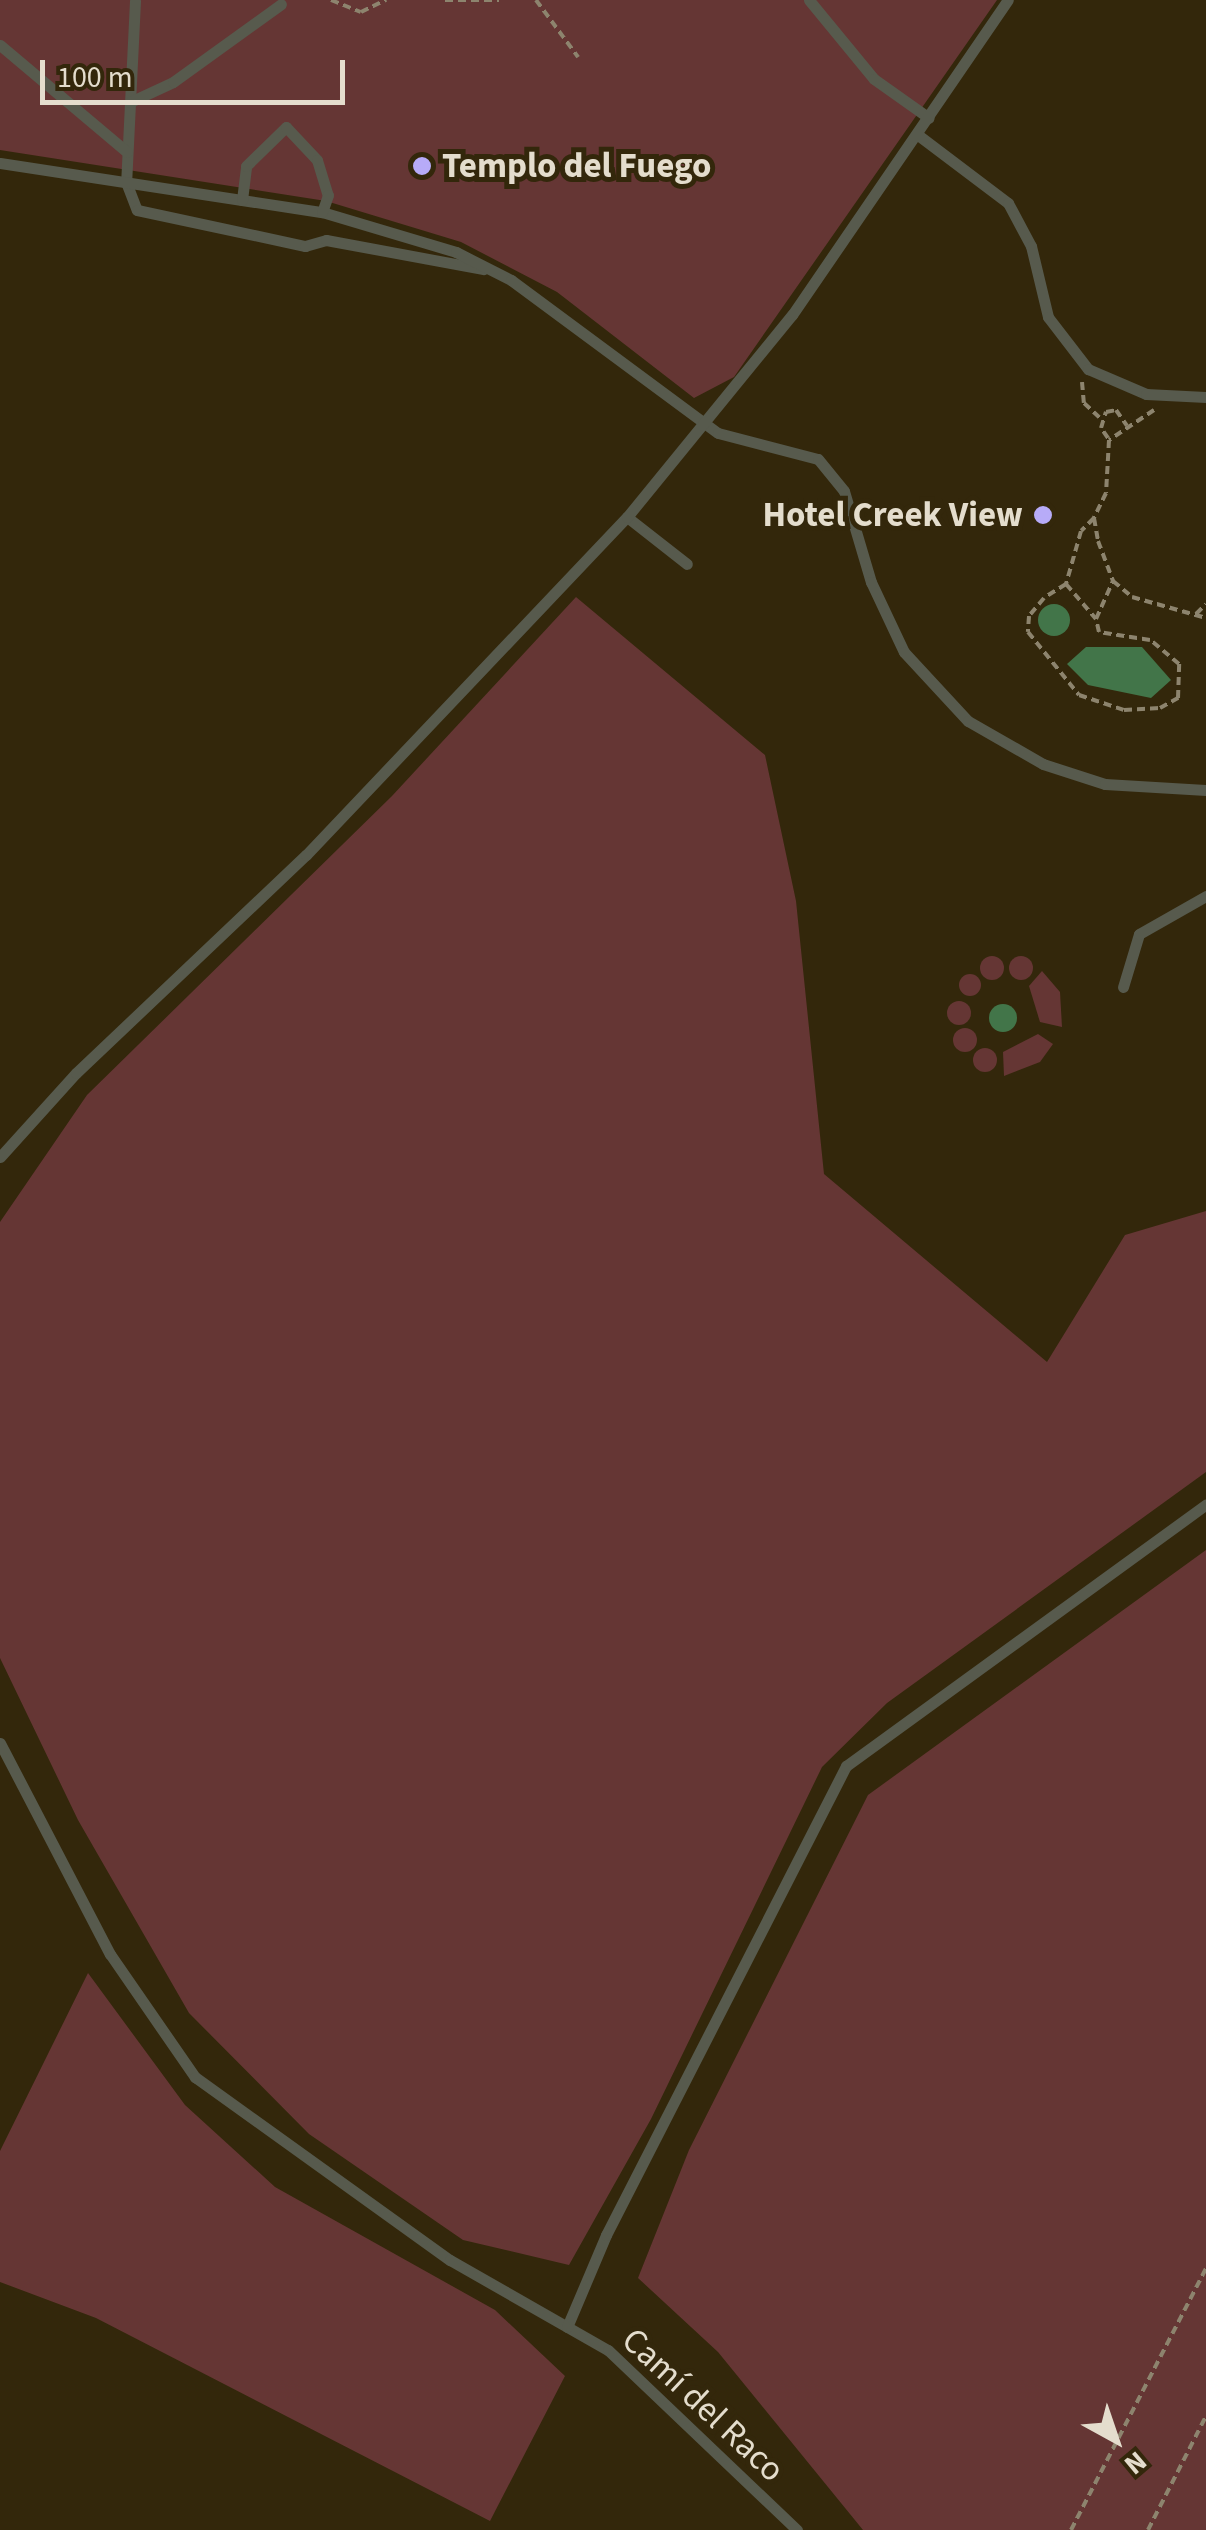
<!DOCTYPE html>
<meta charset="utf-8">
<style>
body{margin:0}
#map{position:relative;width:1206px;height:2530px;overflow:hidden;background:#33270b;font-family:"Source Sans 3",sans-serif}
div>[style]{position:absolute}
.green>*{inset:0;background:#653634}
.round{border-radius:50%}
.water>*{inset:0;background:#427549}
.path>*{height:4px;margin-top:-2px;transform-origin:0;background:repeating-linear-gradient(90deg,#8d846e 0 8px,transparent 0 13px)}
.service>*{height:11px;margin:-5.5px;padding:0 5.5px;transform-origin:5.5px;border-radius:5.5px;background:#575a4d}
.dots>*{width:28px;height:28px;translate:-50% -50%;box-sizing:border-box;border:5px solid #33270b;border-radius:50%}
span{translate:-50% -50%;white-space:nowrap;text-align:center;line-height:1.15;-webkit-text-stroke:10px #33270b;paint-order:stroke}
.poi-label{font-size:35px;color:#e4ddcd;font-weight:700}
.left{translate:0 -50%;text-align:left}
.right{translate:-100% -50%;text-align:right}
.street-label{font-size:35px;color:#e4ddcd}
.north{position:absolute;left:1066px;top:2390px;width:100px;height:100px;-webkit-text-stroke:8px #33270b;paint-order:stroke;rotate:140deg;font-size:28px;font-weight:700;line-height:40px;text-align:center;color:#e4ddcd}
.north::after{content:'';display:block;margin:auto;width:35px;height:45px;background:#e4ddcd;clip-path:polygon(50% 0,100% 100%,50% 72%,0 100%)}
.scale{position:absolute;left:40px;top:60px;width:305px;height:45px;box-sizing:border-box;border:5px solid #e4ddcd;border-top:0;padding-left:12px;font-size:30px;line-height:35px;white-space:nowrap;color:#e4ddcd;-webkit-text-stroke:8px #33270b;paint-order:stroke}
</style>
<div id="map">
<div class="green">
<div style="clip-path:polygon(0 0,997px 0,734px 377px,694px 398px,557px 292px,461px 242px,326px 201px,0 150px)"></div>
<div style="clip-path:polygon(576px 597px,765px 755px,796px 901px,824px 1174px,1047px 1362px,1125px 1235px,1206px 1211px,1206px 1472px,887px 1703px,822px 1767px,651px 2119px,569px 2265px,463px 2240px,309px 2134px,189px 2013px,78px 1820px,0 1658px,0 1222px,87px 1095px,392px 796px)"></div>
<div class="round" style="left:980px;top:956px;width:24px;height:24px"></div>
<div class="round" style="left:1009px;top:956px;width:24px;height:24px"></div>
<div style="clip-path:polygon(1042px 971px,1060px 992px,1062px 1027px,1040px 1022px,1029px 986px)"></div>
<div class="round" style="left:959px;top:974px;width:22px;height:22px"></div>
<div class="round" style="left:947px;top:1001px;width:24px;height:24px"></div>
<div class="round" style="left:953px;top:1028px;width:24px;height:24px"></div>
<div style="clip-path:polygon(1038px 1034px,1053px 1044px,1040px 1062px,1004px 1076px,1003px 1052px)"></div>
<div class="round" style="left:973px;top:1048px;width:24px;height:24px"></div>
<div style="clip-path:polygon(1206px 1550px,1206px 2530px,863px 2530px,718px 2352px,638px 2278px,689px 2150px,868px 1795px)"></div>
<div style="clip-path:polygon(88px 1973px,185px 2105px,275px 2187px,495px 2310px,565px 2376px,490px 2521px,96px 2318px,0 2282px,0 2151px)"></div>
</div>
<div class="water">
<div class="round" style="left:1038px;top:604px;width:32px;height:32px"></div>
<div style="clip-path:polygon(1086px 647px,1142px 647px,1171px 680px,1151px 698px,1088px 685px,1067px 664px)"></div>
<div class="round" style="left:989px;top:1004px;width:28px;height:28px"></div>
</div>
<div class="path">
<div style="left:331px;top:0;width:32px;rotate:22deg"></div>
<div style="left:361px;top:12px;width:28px;rotate:-26deg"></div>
<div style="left:445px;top:0;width:54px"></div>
<div style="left:536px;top:0;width:71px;rotate:53.6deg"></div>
<div style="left:1082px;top:382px;width:21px;rotate:85deg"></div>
<div style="left:1084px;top:403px;width:23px;rotate:43deg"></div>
<div style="left:1154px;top:410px;width:54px;rotate:146.3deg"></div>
<div style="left:1109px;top:440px;width:53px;rotate:93.2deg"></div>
<div style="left:1106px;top:493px;width:28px;rotate:116deg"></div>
<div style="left:1094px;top:518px;width:23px;rotate:80deg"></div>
<div style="left:1098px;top:541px;width:43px;rotate:69.4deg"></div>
<div style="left:1113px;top:581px;width:25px;rotate:40deg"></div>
<div style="left:1132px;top:597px;width:77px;rotate:15.8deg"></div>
<div style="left:1108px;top:438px;width:12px;rotate:-125deg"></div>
<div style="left:1101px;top:428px;width:17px;rotate:-73deg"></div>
<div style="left:1106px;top:412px;width:10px;rotate:-11deg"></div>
<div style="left:1116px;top:410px;width:19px;rotate:55deg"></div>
<div style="left:1094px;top:518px;width:18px;rotate:135deg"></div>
<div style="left:1081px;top:531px;width:55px;rotate:105.8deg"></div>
<div style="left:1066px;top:584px;width:26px;rotate:148deg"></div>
<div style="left:1044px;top:598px;width:23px;rotate:130deg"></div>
<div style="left:1029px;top:616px;width:16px;rotate:94deg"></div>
<div style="left:1028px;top:632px;width:81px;rotate:51deg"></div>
<div style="left:1079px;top:695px;width:47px;rotate:18.4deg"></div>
<div style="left:1124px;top:710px;width:36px;rotate:-3deg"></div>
<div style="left:1160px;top:708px;width:21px;rotate:-29deg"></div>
<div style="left:1178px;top:698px;width:34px;rotate:-88deg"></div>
<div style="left:1179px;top:664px;width:38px;rotate:-140deg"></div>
<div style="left:1150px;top:640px;width:52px;rotate:-171.1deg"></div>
<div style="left:1099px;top:632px;width:13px;rotate:-103deg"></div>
<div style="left:1096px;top:619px;width:42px;rotate:-65.9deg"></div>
<div style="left:1066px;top:584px;width:46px;rotate:49.4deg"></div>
<div style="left:1196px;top:614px;width:14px;rotate:-45deg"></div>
<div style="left:1071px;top:2530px;width:294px;rotate:-62.7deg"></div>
<div style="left:1148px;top:2530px;width:128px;rotate:-63deg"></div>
</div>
<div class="service">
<div style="left:809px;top:0;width:102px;rotate:50.6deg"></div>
<div style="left:874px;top:79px;width:67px;rotate:35.3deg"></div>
<div style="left:135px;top:1px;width:181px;rotate:92.8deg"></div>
<div style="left:126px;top:182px;width:30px;rotate:69deg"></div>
<div style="left:137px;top:210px;width:172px;rotate:12.1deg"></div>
<div style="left:305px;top:246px;width:22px;rotate:-16deg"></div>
<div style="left:326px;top:240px;width:160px;rotate:10.5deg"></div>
<div style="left:0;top:45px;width:166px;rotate:40.1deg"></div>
<div style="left:130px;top:102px;width:47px;rotate:-24.9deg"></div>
<div style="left:173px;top:82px;width:133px;rotate:-35.8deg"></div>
<div style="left:918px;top:135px;width:113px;rotate:37.1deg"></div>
<div style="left:1008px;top:203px;width:49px;rotate:61.9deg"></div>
<div style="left:1031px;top:246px;width:73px;rotate:76.5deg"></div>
<div style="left:1048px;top:317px;width:66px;rotate:52.4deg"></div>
<div style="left:1088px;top:369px;width:63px;rotate:23.3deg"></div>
<div style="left:1146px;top:394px;width:60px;rotate:2.9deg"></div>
<div style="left:0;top:163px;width:326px;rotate:8.7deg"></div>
<div style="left:322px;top:212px;width:140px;rotate:16.6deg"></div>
<div style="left:456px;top:252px;width:62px;rotate:27deg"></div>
<div style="left:511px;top:280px;width:257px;rotate:36.5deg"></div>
<div style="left:718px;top:433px;width:103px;rotate:14.6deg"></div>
<div style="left:818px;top:459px;width:41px;rotate:50.9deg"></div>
<div style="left:844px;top:491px;width:95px;rotate:73.5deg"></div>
<div style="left:871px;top:582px;width:77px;rotate:64.8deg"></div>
<div style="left:904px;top:652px;width:94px;rotate:47.2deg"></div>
<div style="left:968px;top:721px;width:86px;rotate:29.8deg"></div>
<div style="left:1043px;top:764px;width:65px;rotate:17.9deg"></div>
<div style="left:1105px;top:784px;width:101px;rotate:3.4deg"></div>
<div style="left:242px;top:200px;width:34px;rotate:-83deg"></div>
<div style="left:246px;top:166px;width:56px;rotate:-44.3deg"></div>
<div style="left:286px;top:127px;width:45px;rotate:46.8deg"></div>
<div style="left:317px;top:160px;width:37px;rotate:73deg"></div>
<div style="left:328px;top:195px;width:18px;rotate:109deg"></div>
<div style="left:627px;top:517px;width:76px;rotate:38.1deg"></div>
<div style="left:1123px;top:987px;width:55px;rotate:-73.2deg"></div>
<div style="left:1139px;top:934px;width:77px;rotate:-29.6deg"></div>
<div style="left:0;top:1157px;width:113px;rotate:-47.9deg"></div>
<div style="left:76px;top:1073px;width:317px;rotate:-43.5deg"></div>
<div style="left:306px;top:855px;width:466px;rotate:-46.5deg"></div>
<div style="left:627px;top:517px;width:261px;rotate:-50.8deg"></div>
<div style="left:792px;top:315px;width:382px;rotate:-55.6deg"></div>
<div style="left:0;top:1743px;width:238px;rotate:62.5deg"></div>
<div style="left:110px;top:1954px;width:150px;rotate:55.4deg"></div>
<div style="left:195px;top:2077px;width:314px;rotate:35.7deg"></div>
<div style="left:450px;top:2260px;width:182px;rotate:29.7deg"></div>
<div style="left:608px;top:2350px;width:261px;rotate:43.6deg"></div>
<div style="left:567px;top:2327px;width:100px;rotate:-67deg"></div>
<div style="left:606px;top:2235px;width:527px;rotate:-62.9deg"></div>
<div style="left:846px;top:1766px;width:445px;rotate:-36deg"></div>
</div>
<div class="dots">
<div style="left:422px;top:166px;background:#b7abf8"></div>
<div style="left:1043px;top:515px;background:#b7abf8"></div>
</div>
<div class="poi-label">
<span class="left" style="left:442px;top:166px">Templo del Fuego</span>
<span class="right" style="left:1023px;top:515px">Hotel Creek View</span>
</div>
<div class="street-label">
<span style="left:703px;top:2405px;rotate:43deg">Camí del Raco</span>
</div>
<div class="north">N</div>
<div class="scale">100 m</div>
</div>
